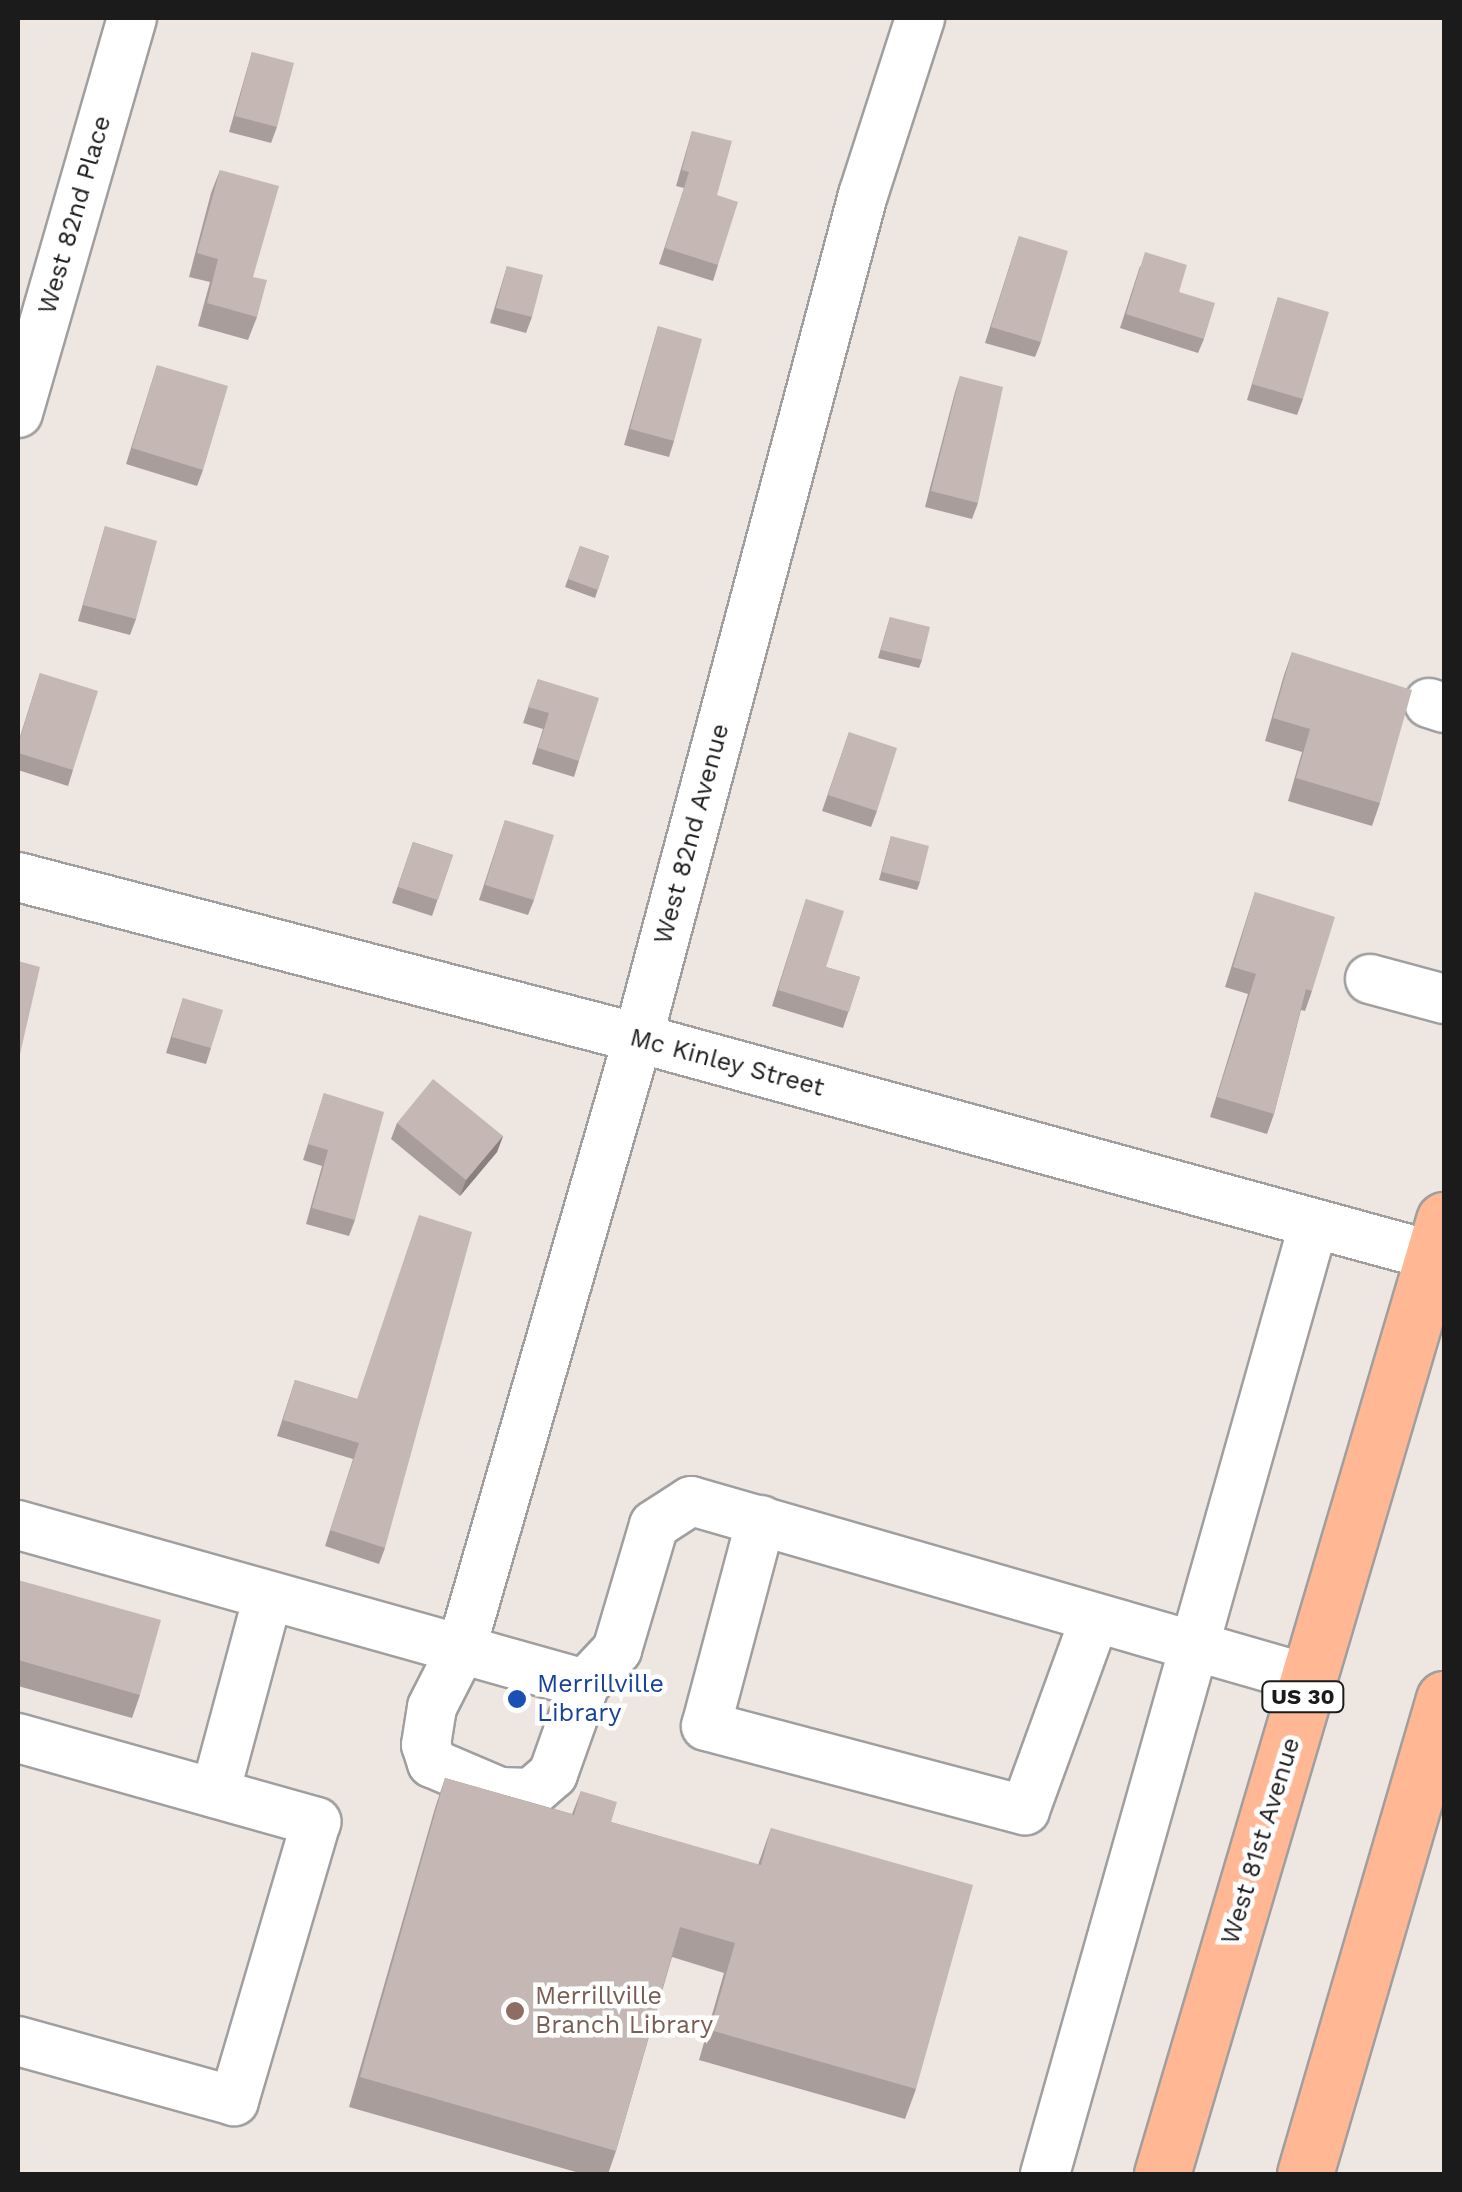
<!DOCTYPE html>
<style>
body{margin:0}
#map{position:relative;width:1462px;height:2192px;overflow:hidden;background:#eee6e0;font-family:"Work Sans",sans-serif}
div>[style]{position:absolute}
.roads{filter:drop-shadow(2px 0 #9f9f9f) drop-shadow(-2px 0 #9f9f9f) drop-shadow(0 2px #9f9f9f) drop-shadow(0 -2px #9f9f9f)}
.minor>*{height:48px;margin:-24px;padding:0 24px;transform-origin:24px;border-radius:24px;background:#fff}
.major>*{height:55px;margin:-27.5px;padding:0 27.5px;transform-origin:27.5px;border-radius:27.5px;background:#ffb794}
.wall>*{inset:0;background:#a99d9b}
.shaded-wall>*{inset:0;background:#8a807e}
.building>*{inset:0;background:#c5b7b4}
.dots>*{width:28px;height:28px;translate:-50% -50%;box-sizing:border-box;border:5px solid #fff;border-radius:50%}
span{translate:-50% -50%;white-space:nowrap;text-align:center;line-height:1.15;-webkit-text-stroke:9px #fff;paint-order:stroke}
.shield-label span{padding:2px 8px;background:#fff;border:2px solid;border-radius:8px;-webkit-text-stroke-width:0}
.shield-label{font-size:22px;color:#1b1b1b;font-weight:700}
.street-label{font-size:25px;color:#1b1b1b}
.transit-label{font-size:25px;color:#164399}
.left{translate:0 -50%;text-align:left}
.education-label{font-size:25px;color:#785e54}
.frame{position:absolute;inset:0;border:20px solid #1b1b1b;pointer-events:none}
</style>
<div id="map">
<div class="roads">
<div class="minor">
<div style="left:18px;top:413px;width:411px;rotate:-73.9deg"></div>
<div style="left:1429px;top:703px;width:16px;rotate:18deg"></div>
<div style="left:18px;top:877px;width:641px;rotate:14.56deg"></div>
<div style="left:638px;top:1038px;width:825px;rotate:15.32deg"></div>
<div style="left:1370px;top:979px;width:77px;rotate:15.1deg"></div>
<div style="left:761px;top:1520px;width:213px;rotate:104.9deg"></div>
<div style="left:706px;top:1726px;width:330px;rotate:14.8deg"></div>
<div style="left:1025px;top:1810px;width:204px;rotate:-70deg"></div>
<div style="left:18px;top:1525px;width:589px;rotate:15.66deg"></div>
<div style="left:585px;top:1684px;width:47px;rotate:-46.7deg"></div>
<div style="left:617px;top:1650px;width:130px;rotate:-73.5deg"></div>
<div style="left:654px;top:1525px;width:44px;rotate:-33deg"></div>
<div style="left:691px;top:1501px;width:643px;rotate:16.07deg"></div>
<div style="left:585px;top:1684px;width:96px;rotate:109.6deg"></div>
<div style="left:553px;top:1774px;width:29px;rotate:139deg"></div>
<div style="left:531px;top:1793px;width:31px;rotate:-178deg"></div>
<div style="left:500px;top:1792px;width:74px;rotate:-156.9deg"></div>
<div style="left:432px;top:1763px;width:19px;rotate:-108deg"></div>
<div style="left:426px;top:1745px;width:38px;rotate:-81deg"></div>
<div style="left:432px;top:1707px;width:64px;rotate:-63deg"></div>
<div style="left:461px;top:1650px;width:637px;rotate:-73.87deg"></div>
<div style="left:638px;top:1038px;width:873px;rotate:-75.06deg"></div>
<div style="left:863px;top:195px;width:186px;rotate:-72.1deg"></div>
<div style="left:18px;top:1738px;width:310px;rotate:15.7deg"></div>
<div style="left:316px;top:1822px;width:291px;rotate:106.4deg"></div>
<div style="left:234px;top:2101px;width:224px;rotate:-164.5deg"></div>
<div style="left:215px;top:1793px;width:204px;rotate:-74.9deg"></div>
<div style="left:1045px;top:2174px;width:985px;rotate:-74.21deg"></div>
</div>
<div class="major">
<div style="left:1162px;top:2174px;width:995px;rotate:-73.53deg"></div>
<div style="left:1305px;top:2174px;width:495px;rotate:-73.7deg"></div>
</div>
</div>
<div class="wall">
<div style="clip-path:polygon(252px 52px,277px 127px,271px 143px,229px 132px)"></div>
<div style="clip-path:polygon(692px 131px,717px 195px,718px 265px,713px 281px,659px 264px,684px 188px,676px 186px)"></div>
<div style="clip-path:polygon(220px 170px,253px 277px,257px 317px,248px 340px,198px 326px,210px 282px,189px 277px,211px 193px)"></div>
<div style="clip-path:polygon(1019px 236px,1041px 342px,1035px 357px,985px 343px)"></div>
<div style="clip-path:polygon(507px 266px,532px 317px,526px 333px,490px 323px)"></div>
<div style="clip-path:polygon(1140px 266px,1179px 292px,1204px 339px,1198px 353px,1120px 328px)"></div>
<div style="clip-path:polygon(1278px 297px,1303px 399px,1297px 415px,1247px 400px)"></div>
<div style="clip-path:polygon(658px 326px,674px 441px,669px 457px,624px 445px)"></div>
<div style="clip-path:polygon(157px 365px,203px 470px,197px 486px,126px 464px)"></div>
<div style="clip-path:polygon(960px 376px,978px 503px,972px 519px,925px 507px,955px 392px)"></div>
<div style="clip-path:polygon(105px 526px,136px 619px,130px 635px,78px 621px)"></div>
<div style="clip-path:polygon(580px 546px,609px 556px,595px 598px,565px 587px)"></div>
<div style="clip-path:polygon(890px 617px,922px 660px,919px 668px,878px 658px)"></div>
<div style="clip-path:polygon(1292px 652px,1380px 803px,1372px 826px,1288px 801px,1302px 752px,1265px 741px,1284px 675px)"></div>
<div style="clip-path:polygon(40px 673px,73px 770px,68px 786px,18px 770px,18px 743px)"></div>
<div style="clip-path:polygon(538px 679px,579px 761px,574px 777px,532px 764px,543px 729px,523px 723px)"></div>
<div style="clip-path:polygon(849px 732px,877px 811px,871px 827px,822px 811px)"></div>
<div style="clip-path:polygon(505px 820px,534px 900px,528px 915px,479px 900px)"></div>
<div style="clip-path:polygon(891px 836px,920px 882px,917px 890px,879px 880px)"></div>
<div style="clip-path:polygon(413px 842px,453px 855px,432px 916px,392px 903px)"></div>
<div style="clip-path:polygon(1255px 892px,1312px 991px,1305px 1011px,1301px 1010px,1274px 1114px,1267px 1134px,1210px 1117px,1248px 994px,1225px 987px)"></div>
<div style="clip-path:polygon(806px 899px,826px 967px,860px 977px,843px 1028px,772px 1006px)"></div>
<div style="clip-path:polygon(183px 998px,211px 1048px,206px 1064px,166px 1053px)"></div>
<div style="clip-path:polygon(324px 1093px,355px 1220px,349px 1236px,306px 1224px,322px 1166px,303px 1160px)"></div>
<div style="clip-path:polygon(397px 1123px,503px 1136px,497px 1152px,460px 1196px,391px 1139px)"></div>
<div style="clip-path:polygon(295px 1380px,357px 1399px,385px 1548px,379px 1564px,325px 1546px,353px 1459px,277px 1436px)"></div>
<div style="clip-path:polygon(18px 1580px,140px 1695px,132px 1718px,18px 1686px)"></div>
<div style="clip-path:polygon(445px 1778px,572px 1814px,581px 1791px,611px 1822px,758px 1865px,771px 1828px,916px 2089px,905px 2119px,699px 2060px,724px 1973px,672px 1957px,616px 2151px,608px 2174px,583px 2174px,349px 2107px,435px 1808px)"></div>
</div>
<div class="shaded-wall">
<div style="clip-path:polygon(503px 1136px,497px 1152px,460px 1196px,466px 1180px)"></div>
</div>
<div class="building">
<div style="clip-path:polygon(252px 52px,294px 63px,277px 127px,235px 116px)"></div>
<div style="clip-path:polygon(692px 131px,732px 141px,717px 195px,738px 202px,718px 265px,665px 248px,689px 172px,682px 170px)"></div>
<div style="clip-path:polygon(220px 170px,279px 186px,253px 277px,267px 280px,257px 317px,207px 303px,218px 259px,197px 253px)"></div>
<div style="clip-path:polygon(1019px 236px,1068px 251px,1041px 342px,991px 327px)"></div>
<div style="clip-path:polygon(1145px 252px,1187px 265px,1179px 292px,1215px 303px,1204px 339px,1126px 314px)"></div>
<div style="clip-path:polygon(507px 266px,543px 275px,532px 317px,496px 308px)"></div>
<div style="clip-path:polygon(1278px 297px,1329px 312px,1303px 399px,1252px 384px)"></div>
<div style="clip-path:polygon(658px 326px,702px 339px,674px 441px,630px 429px)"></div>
<div style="clip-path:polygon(157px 365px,228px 386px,203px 470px,132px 448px)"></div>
<div style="clip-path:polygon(960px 376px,1003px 387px,978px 503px,931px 491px)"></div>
<div style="clip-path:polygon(105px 526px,157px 541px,136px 619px,83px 605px)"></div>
<div style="clip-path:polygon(580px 546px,609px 556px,598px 590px,568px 579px)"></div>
<div style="clip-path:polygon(890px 617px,930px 627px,922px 660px,881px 650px)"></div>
<div style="clip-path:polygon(1292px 652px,1412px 690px,1380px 803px,1296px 778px,1310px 729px,1273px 718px)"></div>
<div style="clip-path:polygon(40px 673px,98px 691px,73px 770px,18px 753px,18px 745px)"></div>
<div style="clip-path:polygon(538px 679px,599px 698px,579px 761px,538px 748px,549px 713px,528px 707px)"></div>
<div style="clip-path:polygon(849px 732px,897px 748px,877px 811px,828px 795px)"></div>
<div style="clip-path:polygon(505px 820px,554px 835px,534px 900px,485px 885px)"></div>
<div style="clip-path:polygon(891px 836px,929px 846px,920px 882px,882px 872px)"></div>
<div style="clip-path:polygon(413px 842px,453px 855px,438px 900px,398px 887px)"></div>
<div style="clip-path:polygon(1255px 892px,1335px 917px,1312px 991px,1306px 989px,1274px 1114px,1217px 1097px,1256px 974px,1233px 967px)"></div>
<div style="clip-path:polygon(806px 899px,844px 911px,826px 967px,860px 977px,849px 1012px,778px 990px)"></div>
<div style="clip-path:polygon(18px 961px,40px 967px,18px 1063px)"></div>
<div style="clip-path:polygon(183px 998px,223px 1010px,211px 1048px,172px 1037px)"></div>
<div style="clip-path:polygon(433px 1079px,503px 1136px,466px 1180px,397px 1123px)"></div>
<div style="clip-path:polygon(324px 1093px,384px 1112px,355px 1220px,312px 1208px,328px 1150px,308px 1144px)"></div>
<div style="clip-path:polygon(419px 1215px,472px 1232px,385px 1548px,330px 1530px,359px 1443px,283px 1420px,295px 1380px,357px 1399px)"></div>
<div style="clip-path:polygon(18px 1580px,161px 1620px,140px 1695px,18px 1660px)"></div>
<div style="clip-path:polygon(445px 1778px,574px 1815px,581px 1791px,617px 1802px,611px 1822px,761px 1865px,771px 1828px,973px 1885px,916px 2089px,710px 2030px,735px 1943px,680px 1927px,616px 2151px,360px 2077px)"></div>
</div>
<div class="dots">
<div style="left:517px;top:1699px;background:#1a4fb4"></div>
<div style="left:515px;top:2011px;background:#8d6e63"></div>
</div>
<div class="shield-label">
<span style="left:1303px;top:1697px">US 30</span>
</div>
<div class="street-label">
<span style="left:75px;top:215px;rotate:-74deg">West 82nd Place</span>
<span style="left:692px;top:834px;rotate:-75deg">West 82nd Avenue</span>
<span style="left:727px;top:1063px;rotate:15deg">Mc Kinley Street</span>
<span style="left:1261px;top:1841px;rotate:-73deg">West 81st Avenue</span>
</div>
<div class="transit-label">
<span class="left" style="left:537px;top:1699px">Merrillville<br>Library</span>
</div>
<div class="education-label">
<span class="left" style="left:535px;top:2011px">Merrillville<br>Branch Library</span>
</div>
<div class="frame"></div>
</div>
